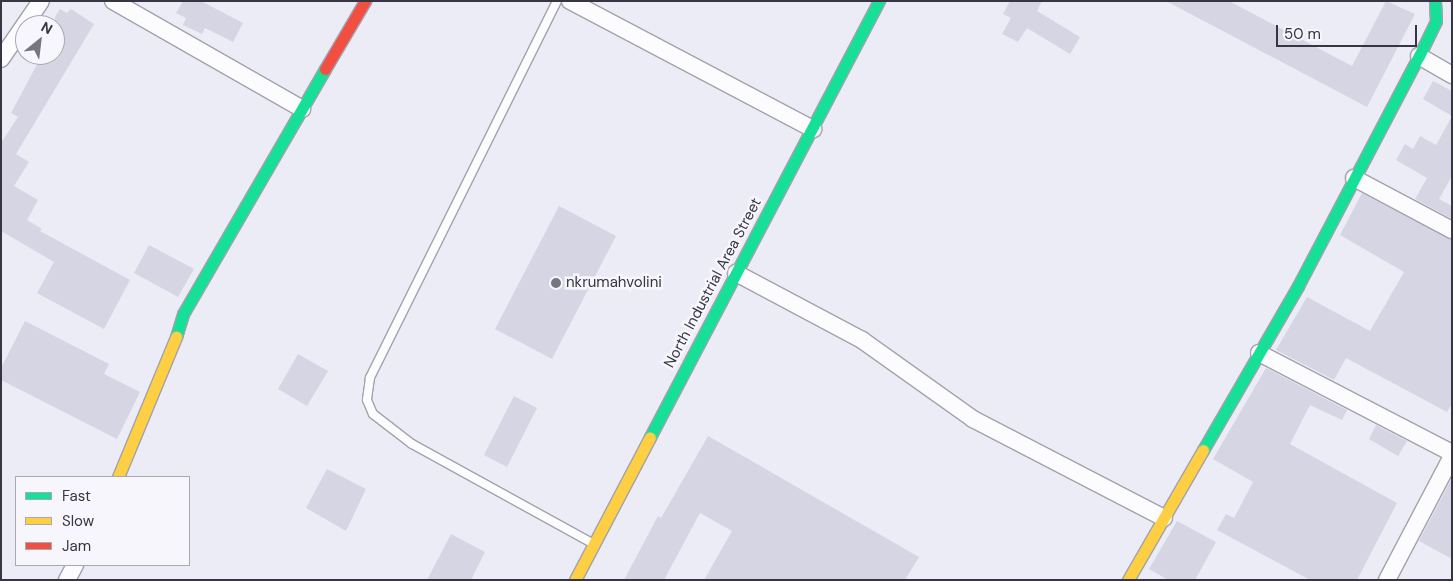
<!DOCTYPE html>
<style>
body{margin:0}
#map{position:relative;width:1453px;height:581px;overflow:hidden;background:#ececf6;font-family:"DM Sans",sans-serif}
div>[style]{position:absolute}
.building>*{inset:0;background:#d6d5e4}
.roads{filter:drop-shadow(1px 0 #a2a2ac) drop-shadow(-1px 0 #a2a2ac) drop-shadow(0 1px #a2a2ac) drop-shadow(0 -1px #a2a2ac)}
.lane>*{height:8px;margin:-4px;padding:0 4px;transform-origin:4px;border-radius:4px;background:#fcfcfe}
.street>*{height:16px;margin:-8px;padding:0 8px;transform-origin:8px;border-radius:8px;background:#fcfcfe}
.fast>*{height:11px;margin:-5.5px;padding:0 5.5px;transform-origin:5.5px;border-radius:5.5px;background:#16e098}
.slow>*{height:11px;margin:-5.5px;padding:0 5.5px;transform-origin:5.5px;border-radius:5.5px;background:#ffcf43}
.jam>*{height:11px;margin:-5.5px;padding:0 5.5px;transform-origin:5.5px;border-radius:5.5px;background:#f24e42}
.dots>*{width:14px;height:14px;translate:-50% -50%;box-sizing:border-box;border:2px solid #f6f6fc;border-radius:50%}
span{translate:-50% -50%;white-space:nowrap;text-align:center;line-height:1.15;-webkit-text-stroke:5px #f6f6fc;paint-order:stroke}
.poi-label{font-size:15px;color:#363541}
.left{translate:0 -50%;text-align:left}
.street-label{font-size:15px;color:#363541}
.frame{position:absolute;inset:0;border:2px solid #363541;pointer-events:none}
.legend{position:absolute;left:15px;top:476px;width:175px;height:90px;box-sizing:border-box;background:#f6f6fc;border:1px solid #a9a9b1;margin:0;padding:6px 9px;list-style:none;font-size:15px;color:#363541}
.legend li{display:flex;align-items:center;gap:10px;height:25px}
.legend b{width:25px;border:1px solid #a9a9b1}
.north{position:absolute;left:15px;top:15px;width:50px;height:50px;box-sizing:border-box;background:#f6f6fc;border:1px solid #a9a9b1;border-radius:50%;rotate:29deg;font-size:14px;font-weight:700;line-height:20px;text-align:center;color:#363541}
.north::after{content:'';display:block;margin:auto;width:18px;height:22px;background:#767580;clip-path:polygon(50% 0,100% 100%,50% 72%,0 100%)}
.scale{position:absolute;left:1276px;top:25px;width:141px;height:22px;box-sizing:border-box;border:2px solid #363541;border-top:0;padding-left:6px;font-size:15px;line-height:18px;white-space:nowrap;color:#363541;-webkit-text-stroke:4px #f6f6fc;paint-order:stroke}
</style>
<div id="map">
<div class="building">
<div style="clip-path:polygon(183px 1px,201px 1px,243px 23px,233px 42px,205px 28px,202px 34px,183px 25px,186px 18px,176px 13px)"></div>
<div style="clip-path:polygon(1010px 1px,1042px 1px,1037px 11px,1080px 37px,1070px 54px,1027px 28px,1018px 42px,1002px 34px,1011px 18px,1003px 14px)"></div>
<div style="clip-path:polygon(1166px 1px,1229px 1px,1352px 66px,1386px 1px,1415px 14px,1367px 107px)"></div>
<div style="clip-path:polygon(60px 9px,67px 13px,71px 9px,94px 24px,16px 154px,29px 162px,14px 186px,38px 200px,27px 220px,42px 229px,40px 231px,130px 280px,104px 329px,37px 293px,54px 262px,1px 231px,1px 143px,18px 117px,11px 113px,42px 55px,55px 55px,55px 17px)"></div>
<div style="clip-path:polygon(1433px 81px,1452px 91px,1452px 176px,1439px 199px,1452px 206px,1452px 219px,1415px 199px,1427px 178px,1396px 160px,1405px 144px,1413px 149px,1420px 136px,1436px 145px,1452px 116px,1423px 99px)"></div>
<div style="clip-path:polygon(1362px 193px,1452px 240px,1452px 404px,1447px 412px,1346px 358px,1334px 380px,1276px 350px,1307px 297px,1370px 331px,1404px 272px,1340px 235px)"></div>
<div style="clip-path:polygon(559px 206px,616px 236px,552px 359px,495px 329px)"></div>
<div style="clip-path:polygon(149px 245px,194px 269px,178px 297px,134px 273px)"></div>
<div style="clip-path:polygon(25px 321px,109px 364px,104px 374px,140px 392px,117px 439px,1px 380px,1px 368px)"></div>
<div style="clip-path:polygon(298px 354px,328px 371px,307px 406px,278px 389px)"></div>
<div style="clip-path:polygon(1266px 368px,1347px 410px,1342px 420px,1310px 405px,1290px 444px,1397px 503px,1357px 580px,1310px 580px,1217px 530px,1226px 514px,1234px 518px,1253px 482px,1213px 459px)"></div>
<div style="clip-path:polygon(514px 396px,537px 408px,507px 467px,484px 455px)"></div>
<div style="clip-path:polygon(1376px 425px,1407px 441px,1398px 456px,1369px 439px)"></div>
<div style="clip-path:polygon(708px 436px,919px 557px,905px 580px,704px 580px,732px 531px,700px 513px,664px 580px,624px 580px,658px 516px,661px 518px)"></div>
<div style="clip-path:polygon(327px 469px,366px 489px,346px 531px,306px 508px)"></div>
<div style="clip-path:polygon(1452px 478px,1452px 559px,1419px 541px)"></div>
<div style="clip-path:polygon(1177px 521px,1216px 542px,1195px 580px,1168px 580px,1149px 569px)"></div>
<div style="clip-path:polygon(451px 534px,485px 552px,471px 580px,427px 580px)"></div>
</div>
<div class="roads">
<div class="lane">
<div style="left:557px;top:1px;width:421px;rotate:116.4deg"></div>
<div style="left:370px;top:378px;width:22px;rotate:98deg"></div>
<div style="left:367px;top:400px;width:15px;rotate:67deg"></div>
<div style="left:373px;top:414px;width:49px;rotate:37.6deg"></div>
<div style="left:412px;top:444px;width:205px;rotate:28.8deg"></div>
</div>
<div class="street">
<div style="left:113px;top:1px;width:218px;rotate:29.7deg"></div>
<div style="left:570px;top:1px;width:275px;rotate:27.8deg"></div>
<div style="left:1419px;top:56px;width:38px;rotate:30deg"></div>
<div style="left:1px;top:59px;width:70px;rotate:-55.4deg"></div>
<div style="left:1354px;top:178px;width:111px;rotate:28deg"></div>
<div style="left:736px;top:273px;width:143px;rotate:28deg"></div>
<div style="left:862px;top:340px;width:136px;rotate:35.4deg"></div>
<div style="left:973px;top:419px;width:215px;rotate:27.4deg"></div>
<div style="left:1259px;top:353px;width:217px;rotate:27.4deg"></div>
<div style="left:67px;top:580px;width:17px;rotate:-62deg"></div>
<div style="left:1387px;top:580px;width:140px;rotate:-62.3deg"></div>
</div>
<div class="fast">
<div style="left:176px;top:337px;width:24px;rotate:-73deg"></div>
<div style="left:183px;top:314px;width:283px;rotate:-59.9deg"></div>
<div style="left:650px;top:437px;width:492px;rotate:-62.3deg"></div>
<div style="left:1203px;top:450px;width:190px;rotate:-59.9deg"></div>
<div style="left:1298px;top:286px;width:260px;rotate:-62.3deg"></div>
<div style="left:1419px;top:56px;width:39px;rotate:-64deg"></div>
<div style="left:1436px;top:21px;width:20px;rotate:-93deg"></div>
</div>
<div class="slow">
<div style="left:118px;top:477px;width:152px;rotate:-67.5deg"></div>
<div style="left:575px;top:580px;width:161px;rotate:-62.3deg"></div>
<div style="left:1128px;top:580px;width:150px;rotate:-60deg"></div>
</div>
<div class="jam">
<div style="left:325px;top:69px;width:79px;rotate:-59.5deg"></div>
</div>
</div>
<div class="dots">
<div style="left:556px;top:283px;background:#767580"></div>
</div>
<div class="poi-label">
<span class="left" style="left:566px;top:283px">nkrumahvolini</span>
</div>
<div class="street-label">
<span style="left:713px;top:283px;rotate:-62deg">North Industrial Area Street</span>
</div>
<div class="frame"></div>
<ul class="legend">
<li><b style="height:6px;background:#16e098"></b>Fast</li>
<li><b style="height:6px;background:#ffcf43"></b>Slow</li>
<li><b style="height:6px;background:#f24e42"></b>Jam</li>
</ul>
<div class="north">N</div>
<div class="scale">50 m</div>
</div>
